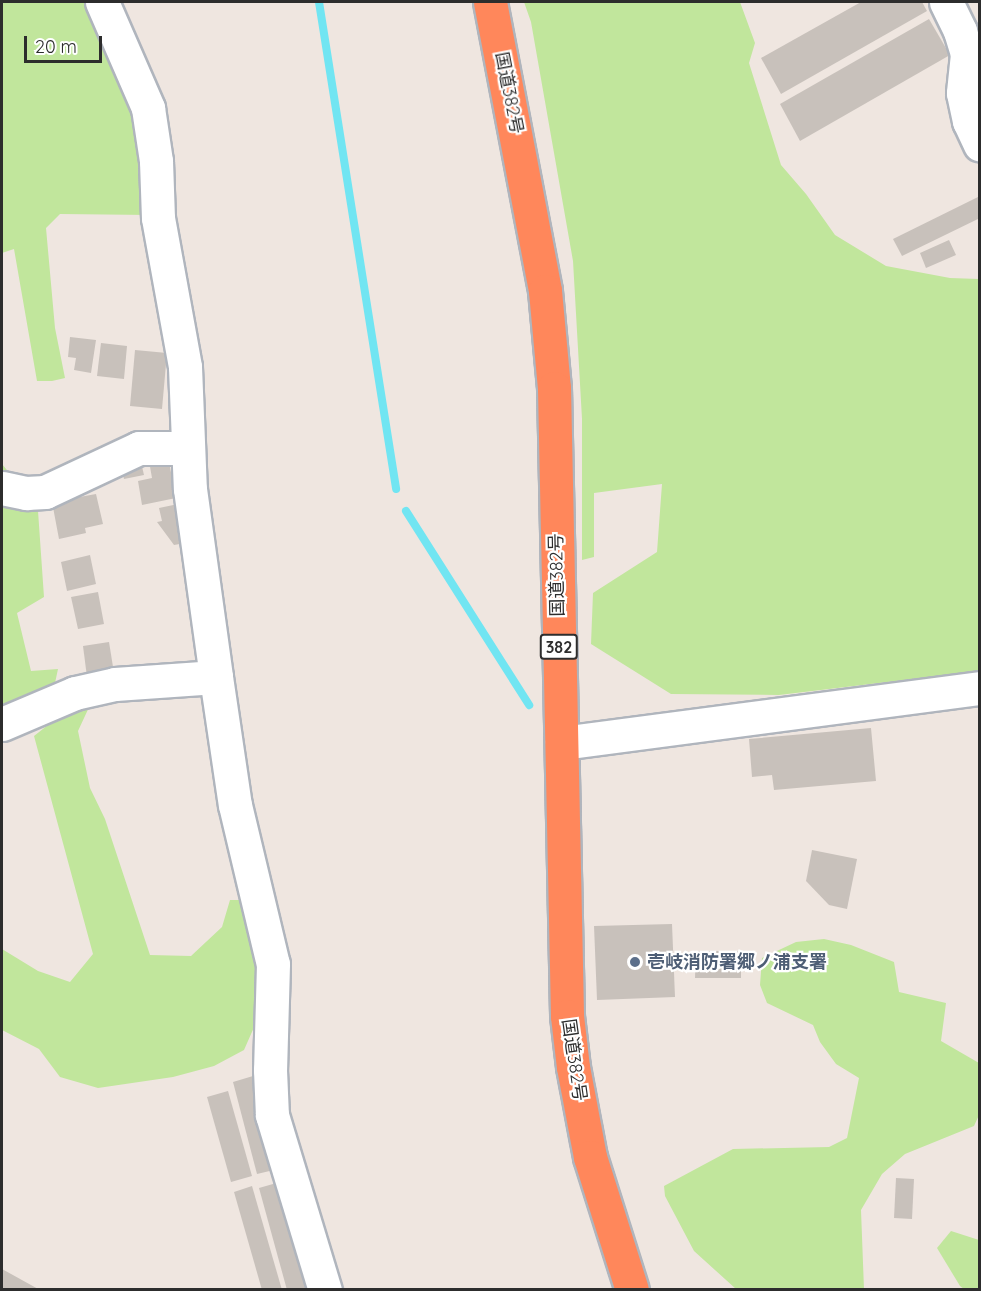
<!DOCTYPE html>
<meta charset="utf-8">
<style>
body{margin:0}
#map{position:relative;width:981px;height:1291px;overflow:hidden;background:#efe6e0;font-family:Quicksand,"Noto Sans JP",sans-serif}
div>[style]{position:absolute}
.green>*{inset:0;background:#c1e69c}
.stream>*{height:8px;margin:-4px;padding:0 4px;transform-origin:4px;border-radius:4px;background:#71e5f2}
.building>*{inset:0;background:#c8c1bb}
.roads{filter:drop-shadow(2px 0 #b0b5bd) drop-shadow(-2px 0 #b0b5bd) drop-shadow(0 2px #b0b5bd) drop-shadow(0 -2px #b0b5bd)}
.minor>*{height:33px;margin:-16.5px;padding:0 16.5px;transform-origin:16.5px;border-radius:16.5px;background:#fff}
.highway>*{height:33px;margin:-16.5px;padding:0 16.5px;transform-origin:16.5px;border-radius:16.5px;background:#ff875b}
.dots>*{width:16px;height:16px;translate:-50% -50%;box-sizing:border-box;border:3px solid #fff;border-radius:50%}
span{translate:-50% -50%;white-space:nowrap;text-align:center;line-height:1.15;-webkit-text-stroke:4.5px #fff;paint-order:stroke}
.shield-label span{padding:2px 4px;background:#fff;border:2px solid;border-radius:4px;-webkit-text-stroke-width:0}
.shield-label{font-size:16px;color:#2d2d2d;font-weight:700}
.street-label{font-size:18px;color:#2d2d2d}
.service-label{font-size:18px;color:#4e5e75;font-weight:700}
.left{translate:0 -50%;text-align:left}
.frame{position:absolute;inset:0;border:3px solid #2d2d2d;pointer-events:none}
.scale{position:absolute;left:24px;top:36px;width:78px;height:27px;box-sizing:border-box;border:3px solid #2d2d2d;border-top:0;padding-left:8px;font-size:18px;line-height:21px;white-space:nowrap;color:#2d2d2d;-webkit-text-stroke:4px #fff;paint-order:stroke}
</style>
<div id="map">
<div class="green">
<div style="clip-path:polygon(2px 2px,87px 2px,100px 43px,139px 113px,151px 215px,60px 214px,46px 228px,55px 328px,65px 378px,52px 381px,37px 381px,14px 249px,2px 253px)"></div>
<div style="clip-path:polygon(524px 2px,740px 2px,755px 43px,749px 63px,781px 165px,806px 194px,835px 235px,886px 266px,950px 278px,979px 279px,979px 671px,779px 695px,671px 694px,591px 644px,593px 593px,657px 552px,662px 484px,594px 493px,594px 557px,582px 560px,582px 419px,573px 261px,531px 22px)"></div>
<div style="clip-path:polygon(2px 464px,11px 475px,36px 482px,44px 597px,17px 613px,31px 671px,58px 669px,55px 683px,2px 710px)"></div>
<div style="clip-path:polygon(91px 703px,78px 731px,90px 788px,105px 819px,150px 955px,191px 956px,222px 927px,230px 900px,251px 900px,264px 971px,259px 1016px,244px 1050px,214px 1066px,173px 1077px,98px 1088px,60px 1077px,39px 1049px,2px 1030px,2px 949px,38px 971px,70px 982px,93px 954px,34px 736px,67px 710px)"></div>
<div style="clip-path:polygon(824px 939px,851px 945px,894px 962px,899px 992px,946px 1003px,941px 1041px,979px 1063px,979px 1115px,974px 1126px,905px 1154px,882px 1174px,861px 1210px,864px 1289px,736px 1289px,694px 1251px,665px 1196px,664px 1186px,733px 1149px,829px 1147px,847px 1138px,859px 1078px,836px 1064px,820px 1042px,813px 1025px,767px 1003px,760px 985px,762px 958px,796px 942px)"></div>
<div style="clip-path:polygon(951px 1231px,979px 1240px,979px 1289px,964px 1289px,960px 1286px,937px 1248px)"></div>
</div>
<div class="stream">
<div style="left:319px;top:2px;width:493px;rotate:81deg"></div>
<div style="left:406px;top:511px;width:230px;rotate:57.6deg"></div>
</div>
<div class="building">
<div style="clip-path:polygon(861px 2px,922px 2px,927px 11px,781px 94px,761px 58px)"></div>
<div style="clip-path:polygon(929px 19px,950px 55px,800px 141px,780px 104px)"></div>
<div style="clip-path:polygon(980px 196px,980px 218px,902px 256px,893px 239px)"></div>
<div style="clip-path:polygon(949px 240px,956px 255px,926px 268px,920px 253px)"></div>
<div style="clip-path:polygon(70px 337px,96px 340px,91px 373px,74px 370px,76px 358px,68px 357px)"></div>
<div style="clip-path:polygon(101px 343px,127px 346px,124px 379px,97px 376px)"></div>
<div style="clip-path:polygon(135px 350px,167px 353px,162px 409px,130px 406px)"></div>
<div style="clip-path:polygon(168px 457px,176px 498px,142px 505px,138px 481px,152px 478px,149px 461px)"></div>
<div style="clip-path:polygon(140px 458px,144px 475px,124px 479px,120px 462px)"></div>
<div style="clip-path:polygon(96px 494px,103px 524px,85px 528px,86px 533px,59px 539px,52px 502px)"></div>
<div style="clip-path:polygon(183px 503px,191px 542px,174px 545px,157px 522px,162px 521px,159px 508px)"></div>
<div style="clip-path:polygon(90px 555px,96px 584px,67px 591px,61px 562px)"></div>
<div style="clip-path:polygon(98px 592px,104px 624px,78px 629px,71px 597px)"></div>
<div style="clip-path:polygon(109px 642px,114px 673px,87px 677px,83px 646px)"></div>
<div style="clip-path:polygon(871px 728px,876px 781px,774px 790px,772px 775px,752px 777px,749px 739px)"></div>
<div style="clip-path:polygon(812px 850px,857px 859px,847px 909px,829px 905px,806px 881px)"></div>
<div style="clip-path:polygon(672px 924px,675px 997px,597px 1000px,594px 926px)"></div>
<div style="clip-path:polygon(696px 951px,741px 951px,741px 978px,695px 978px)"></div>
<div style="clip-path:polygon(253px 1076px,278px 1169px,257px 1174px,233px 1082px)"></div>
<div style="clip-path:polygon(228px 1091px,252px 1176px,231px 1182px,207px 1097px)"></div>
<div style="clip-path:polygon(896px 1178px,914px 1179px,912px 1219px,894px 1218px)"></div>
<div style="clip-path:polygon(280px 1182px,309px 1290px,287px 1290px,259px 1188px)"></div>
<div style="clip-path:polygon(252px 1186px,282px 1290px,262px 1290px,234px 1192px)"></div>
<div style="clip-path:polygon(2px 1269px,40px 1290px,2px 1290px)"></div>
</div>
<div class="roads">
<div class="minor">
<div style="left:102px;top:2px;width:116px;rotate:66.5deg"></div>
<div style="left:148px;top:108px;width:54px;rotate:81.4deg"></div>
<div style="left:156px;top:161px;width:57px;rotate:88deg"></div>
<div style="left:158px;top:218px;width:151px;rotate:79.7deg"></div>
<div style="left:185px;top:367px;width:122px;rotate:87.7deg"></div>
<div style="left:190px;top:489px;width:190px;rotate:82.1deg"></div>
<div style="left:216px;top:677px;width:129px;rotate:81.6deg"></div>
<div style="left:235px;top:805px;width:163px;rotate:76.6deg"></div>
<div style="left:273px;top:964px;width:106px;rotate:91.6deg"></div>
<div style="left:270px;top:1070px;width:45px;rotate:87.5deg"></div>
<div style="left:272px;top:1115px;width:183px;rotate:73.2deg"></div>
<div style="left:946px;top:2px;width:32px;rotate:64deg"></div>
<div style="left:960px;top:31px;width:24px;rotate:73deg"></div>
<div style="left:967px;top:54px;width:39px;rotate:96deg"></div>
<div style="left:963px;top:93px;width:29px;rotate:78deg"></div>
<div style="left:969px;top:121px;width:26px;rotate:65deg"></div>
<div style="left:2px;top:488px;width:25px;rotate:12deg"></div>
<div style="left:26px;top:493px;width:19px;rotate:-3deg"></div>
<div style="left:45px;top:492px;width:104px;rotate:-25.1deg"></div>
<div style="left:139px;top:448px;width:48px"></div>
<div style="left:2px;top:724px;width:79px;rotate:-23deg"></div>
<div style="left:75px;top:693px;width:41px;rotate:-12.7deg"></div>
<div style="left:115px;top:684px;width:101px;rotate:-4deg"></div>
<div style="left:562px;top:743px;width:422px;rotate:-7.5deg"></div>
</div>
<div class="highway">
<div style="left:490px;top:2px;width:294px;rotate:79.2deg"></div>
<div style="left:545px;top:291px;width:97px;rotate:84.7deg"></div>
<div style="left:554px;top:388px;width:628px;rotate:88.81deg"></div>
<div style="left:567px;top:1016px;width:51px;rotate:83.3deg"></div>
<div style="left:573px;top:1067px;width:92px;rotate:79.3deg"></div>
<div style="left:590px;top:1157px;width:139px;rotate:72.5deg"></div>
</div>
</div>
<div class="dots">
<div style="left:635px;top:962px;background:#5c6f8a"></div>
</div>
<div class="shield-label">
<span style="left:559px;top:647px">382</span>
</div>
<div class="street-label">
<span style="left:509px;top:93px;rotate:79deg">国道382号</span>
<span style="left:557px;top:575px;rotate:-91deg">国道382号</span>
<span style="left:574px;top:1060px;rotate:82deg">国道382号</span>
</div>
<div class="service-label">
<span class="left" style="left:647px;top:962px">壱岐消防署郷ノ浦支署</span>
</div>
<div class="frame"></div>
<div class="scale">20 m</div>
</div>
